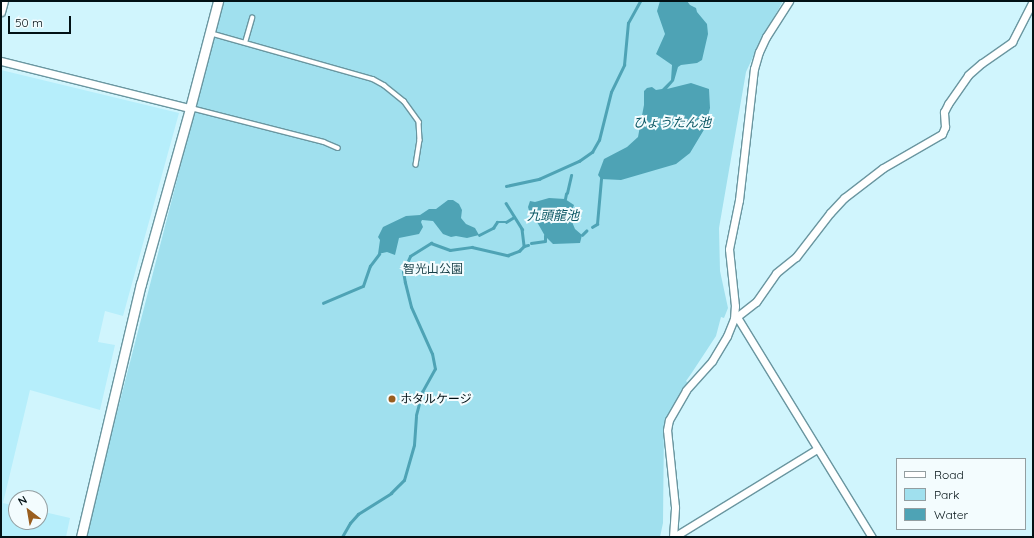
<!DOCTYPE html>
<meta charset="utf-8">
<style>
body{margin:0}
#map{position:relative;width:1034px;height:538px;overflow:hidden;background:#d0f5fd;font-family:Quicksand,"Noto Sans JP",sans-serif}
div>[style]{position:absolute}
.built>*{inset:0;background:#b6eefb}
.green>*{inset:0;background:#a0e0ee}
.water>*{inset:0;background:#4ea3b5}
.stream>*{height:2.5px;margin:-1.25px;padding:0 1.25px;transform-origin:1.25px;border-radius:1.25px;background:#4ea3b5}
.roads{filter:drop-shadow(1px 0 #6a96a0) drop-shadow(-1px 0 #6a96a0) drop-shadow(0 1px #6a96a0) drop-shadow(0 -1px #6a96a0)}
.service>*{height:3.5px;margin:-1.75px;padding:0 1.75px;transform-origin:1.75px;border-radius:1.75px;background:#fff}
.minor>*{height:7px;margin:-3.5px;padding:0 3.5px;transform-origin:3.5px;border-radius:3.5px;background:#fff}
.tertiary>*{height:9px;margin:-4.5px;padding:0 4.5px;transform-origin:4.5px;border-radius:4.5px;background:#fff}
.dots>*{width:11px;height:11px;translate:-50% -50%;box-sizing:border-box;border:2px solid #f3fcfe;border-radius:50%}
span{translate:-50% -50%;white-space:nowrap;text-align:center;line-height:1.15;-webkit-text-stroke:4px #f3fcfe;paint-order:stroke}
.park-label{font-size:12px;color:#163e46}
.poi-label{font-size:12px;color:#021115}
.left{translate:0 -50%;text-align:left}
.water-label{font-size:13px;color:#0a5663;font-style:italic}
.frame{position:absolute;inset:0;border:2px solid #021115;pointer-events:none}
.legend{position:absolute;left:896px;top:458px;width:130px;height:72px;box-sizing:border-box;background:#f3fcfe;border:1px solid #939ea1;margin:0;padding:5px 7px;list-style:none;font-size:12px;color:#021115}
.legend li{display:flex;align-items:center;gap:8px;height:20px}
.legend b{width:20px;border:1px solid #939ea1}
.north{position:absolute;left:8px;top:490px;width:40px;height:40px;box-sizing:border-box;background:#f3fcfe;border:1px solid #939ea1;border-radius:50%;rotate:329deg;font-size:11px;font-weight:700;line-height:16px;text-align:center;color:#021115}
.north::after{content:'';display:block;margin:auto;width:14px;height:18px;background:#995e1f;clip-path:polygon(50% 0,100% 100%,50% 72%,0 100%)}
.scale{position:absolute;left:8px;top:16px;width:63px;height:18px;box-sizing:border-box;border:2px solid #021115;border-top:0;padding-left:5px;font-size:12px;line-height:14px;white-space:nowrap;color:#021115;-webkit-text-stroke:3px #f3fcfe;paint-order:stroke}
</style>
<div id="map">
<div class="built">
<div style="clip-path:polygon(1px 70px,179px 113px,123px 316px,105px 311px,98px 342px,115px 345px,100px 410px,30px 390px,3px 503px,16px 506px,16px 522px,40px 522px,40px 511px,70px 518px,66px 537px,1px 537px)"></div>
</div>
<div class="green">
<div style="clip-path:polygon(223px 1px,783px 1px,759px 44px,746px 72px,719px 228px,720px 271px,728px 308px,724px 318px,721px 317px,716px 336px,691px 374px,686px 381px,688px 383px,664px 422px,663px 523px,660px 537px,85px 537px)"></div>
</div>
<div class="water">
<div style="clip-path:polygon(660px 1px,687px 1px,690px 5px,696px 8px,697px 12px,707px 24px,708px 34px,702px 60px,697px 63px,681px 65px,678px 67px,674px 81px,667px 89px,691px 83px,709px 89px,710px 108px,705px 128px,690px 153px,676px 164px,621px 180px,601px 179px,598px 175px,604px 159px,627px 147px,638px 137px,644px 105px,644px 91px,647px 88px,652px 87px,656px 90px,662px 89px,671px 80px,672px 65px,656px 54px,665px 34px,657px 11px)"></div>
<div style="clip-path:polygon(549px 198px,565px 199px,574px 205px,570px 217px,575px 229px,582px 235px,580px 243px,553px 244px,545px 236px,537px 222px,531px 218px,528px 207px,530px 201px,535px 202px)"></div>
<div style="clip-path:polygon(448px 200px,453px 200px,459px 204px,462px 210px,461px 218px,466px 224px,475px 228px,479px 235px,467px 238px,456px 236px,451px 237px,443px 234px,433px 221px,422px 220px,421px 222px,423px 227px,419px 234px,399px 238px,395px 255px,387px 252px,378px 254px,380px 240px,378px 237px,383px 227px,406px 216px,420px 215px,429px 209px,436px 209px)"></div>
</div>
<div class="stream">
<div style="left:506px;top:186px;width:34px;rotate:-12deg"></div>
<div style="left:539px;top:179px;width:44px;rotate:-24.2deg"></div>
<div style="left:579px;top:161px;width:16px;rotate:-35deg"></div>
<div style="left:592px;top:152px;width:14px;rotate:-60deg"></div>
<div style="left:599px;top:140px;width:49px;rotate:-76deg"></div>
<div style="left:611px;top:92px;width:30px;rotate:-64deg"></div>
<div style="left:624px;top:65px;width:42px;rotate:-84.6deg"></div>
<div style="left:628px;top:23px;width:25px;rotate:-61deg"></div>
<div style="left:567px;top:193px;width:18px;rotate:-77deg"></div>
<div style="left:565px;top:199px;width:5px;rotate:-79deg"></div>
<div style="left:506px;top:203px;width:31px;rotate:58deg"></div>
<div style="left:522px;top:229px;width:17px;rotate:83deg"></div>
<div style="left:592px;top:227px;width:6px;rotate:-31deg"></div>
<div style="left:597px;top:224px;width:45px;rotate:-84.9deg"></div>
<div style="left:479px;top:235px;width:16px;rotate:-27deg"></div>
<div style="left:493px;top:228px;width:7px;rotate:-56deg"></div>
<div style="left:497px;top:222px;width:9px"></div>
<div style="left:506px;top:222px;width:9px;rotate:-32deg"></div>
<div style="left:582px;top:235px;width:6px;rotate:-45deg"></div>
<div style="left:531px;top:243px;width:14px;rotate:-8deg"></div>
<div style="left:545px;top:241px;width:5px;rotate:-90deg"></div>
<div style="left:323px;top:303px;width:43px;rotate:-23deg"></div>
<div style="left:363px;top:286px;width:21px;rotate:-71deg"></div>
<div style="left:370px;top:266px;width:15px;rotate:-53deg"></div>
<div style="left:416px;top:415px;width:24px;rotate:-75deg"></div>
<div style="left:422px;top:392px;width:26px;rotate:-61deg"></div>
<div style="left:435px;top:369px;width:15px;rotate:-101deg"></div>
<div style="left:432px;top:354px;width:51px;rotate:-114.1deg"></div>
<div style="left:411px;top:307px;width:25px;rotate:-104deg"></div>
<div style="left:405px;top:283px;width:11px;rotate:-100deg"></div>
<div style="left:403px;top:272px;width:17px;rotate:-66deg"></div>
<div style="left:410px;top:256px;width:25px;rotate:-32deg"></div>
<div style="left:431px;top:243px;width:20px;rotate:20deg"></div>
<div style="left:450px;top:250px;width:22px;rotate:-8deg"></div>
<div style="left:472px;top:247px;width:37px;rotate:13deg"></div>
<div style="left:508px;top:255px;width:12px;rotate:-20deg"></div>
<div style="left:519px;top:251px;width:7px;rotate:-45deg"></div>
<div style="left:524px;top:246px;width:4px;rotate:-14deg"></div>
<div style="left:342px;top:537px;width:16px;rotate:-60deg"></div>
<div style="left:350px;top:523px;width:12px;rotate:-48deg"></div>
<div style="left:358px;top:514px;width:39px;rotate:-32deg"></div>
<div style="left:391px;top:493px;width:18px;rotate:-45deg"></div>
<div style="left:404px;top:480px;width:36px;rotate:-74deg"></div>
<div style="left:414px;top:445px;width:28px;rotate:-86deg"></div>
</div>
<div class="roads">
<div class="service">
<div style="left:210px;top:33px;width:169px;rotate:15.8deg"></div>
<div style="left:373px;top:79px;width:13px;rotate:29deg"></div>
<div style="left:384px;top:85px;width:26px;rotate:39deg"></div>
<div style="left:404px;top:101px;width:26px;rotate:54deg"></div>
<div style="left:419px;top:122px;width:18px;rotate:87deg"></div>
<div style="left:420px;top:140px;width:25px;rotate:99deg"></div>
<div style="left:245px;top:43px;width:26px;rotate:-74deg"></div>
<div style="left:191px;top:108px;width:137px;rotate:14.3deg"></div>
<div style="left:324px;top:142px;width:15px;rotate:23deg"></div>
</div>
<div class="minor">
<div style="left:1px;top:12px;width:11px;rotate:-75deg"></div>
<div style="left:1px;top:61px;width:195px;rotate:14deg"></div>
<div style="left:737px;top:317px;width:258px;rotate:58.5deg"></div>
<div style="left:734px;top:319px;width:28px;rotate:-38deg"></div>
<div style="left:756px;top:302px;width:35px;rotate:-55deg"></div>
<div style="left:776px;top:273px;width:26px;rotate:-39deg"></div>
<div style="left:796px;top:257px;width:56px;rotate:-52.3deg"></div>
<div style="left:830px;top:213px;width:21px;rotate:-47deg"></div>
<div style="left:844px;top:198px;width:49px;rotate:-37.6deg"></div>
<div style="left:883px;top:168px;width:68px;rotate:-30deg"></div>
<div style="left:942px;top:134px;width:8px;rotate:-67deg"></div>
<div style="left:945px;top:127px;width:15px;rotate:-94deg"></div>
<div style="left:944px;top:112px;width:9px;rotate:-63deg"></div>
<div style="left:948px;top:104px;width:35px;rotate:-55deg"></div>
<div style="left:968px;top:75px;width:18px;rotate:-41deg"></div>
<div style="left:982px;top:63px;width:37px;rotate:-35deg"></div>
<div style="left:1012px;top:42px;width:46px;rotate:-62.9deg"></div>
<div style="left:673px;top:537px;width:30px;rotate:-86deg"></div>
<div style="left:675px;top:507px;width:77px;rotate:-95.9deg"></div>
<div style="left:667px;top:430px;width:10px;rotate:-79deg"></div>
<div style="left:669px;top:420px;width:34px;rotate:-60deg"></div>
<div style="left:686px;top:390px;width:39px;rotate:-48deg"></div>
<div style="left:712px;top:361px;width:29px;rotate:-59deg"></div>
<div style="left:727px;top:336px;width:18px;rotate:-68deg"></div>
<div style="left:734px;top:319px;width:13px;rotate:-86deg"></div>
<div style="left:735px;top:306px;width:57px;rotate:-96deg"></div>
<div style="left:729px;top:249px;width:50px;rotate:-78.5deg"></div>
<div style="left:739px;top:200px;width:132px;rotate:-83.5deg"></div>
<div style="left:754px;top:69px;width:18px;rotate:-74deg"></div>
<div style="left:759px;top:52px;width:17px;rotate:-65deg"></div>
<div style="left:766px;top:37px;width:43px;rotate:-57.4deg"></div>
<div style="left:674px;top:537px;width:168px;rotate:-31.6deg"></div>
</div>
<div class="tertiary">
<div style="left:81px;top:537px;width:260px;rotate:-76.7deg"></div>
<div style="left:141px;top:284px;width:183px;rotate:-74.4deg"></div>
<div style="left:190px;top:108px;width:111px;rotate:-75.3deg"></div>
</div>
</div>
<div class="dots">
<div style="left:392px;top:399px;background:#995e1f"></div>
</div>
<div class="park-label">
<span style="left:433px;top:269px">智光山公園</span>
</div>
<div class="poi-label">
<span class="left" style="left:400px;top:399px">ホタルケージ</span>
</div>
<div class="water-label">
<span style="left:672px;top:122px">ひょうたん池</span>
<span style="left:553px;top:215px">九頭龍池</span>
</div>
<div class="frame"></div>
<ul class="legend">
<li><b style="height:5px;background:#fff"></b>Road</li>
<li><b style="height:11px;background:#a0e0ee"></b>Park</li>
<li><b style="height:11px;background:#4ea3b5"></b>Water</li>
</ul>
<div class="north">N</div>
<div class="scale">50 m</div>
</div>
